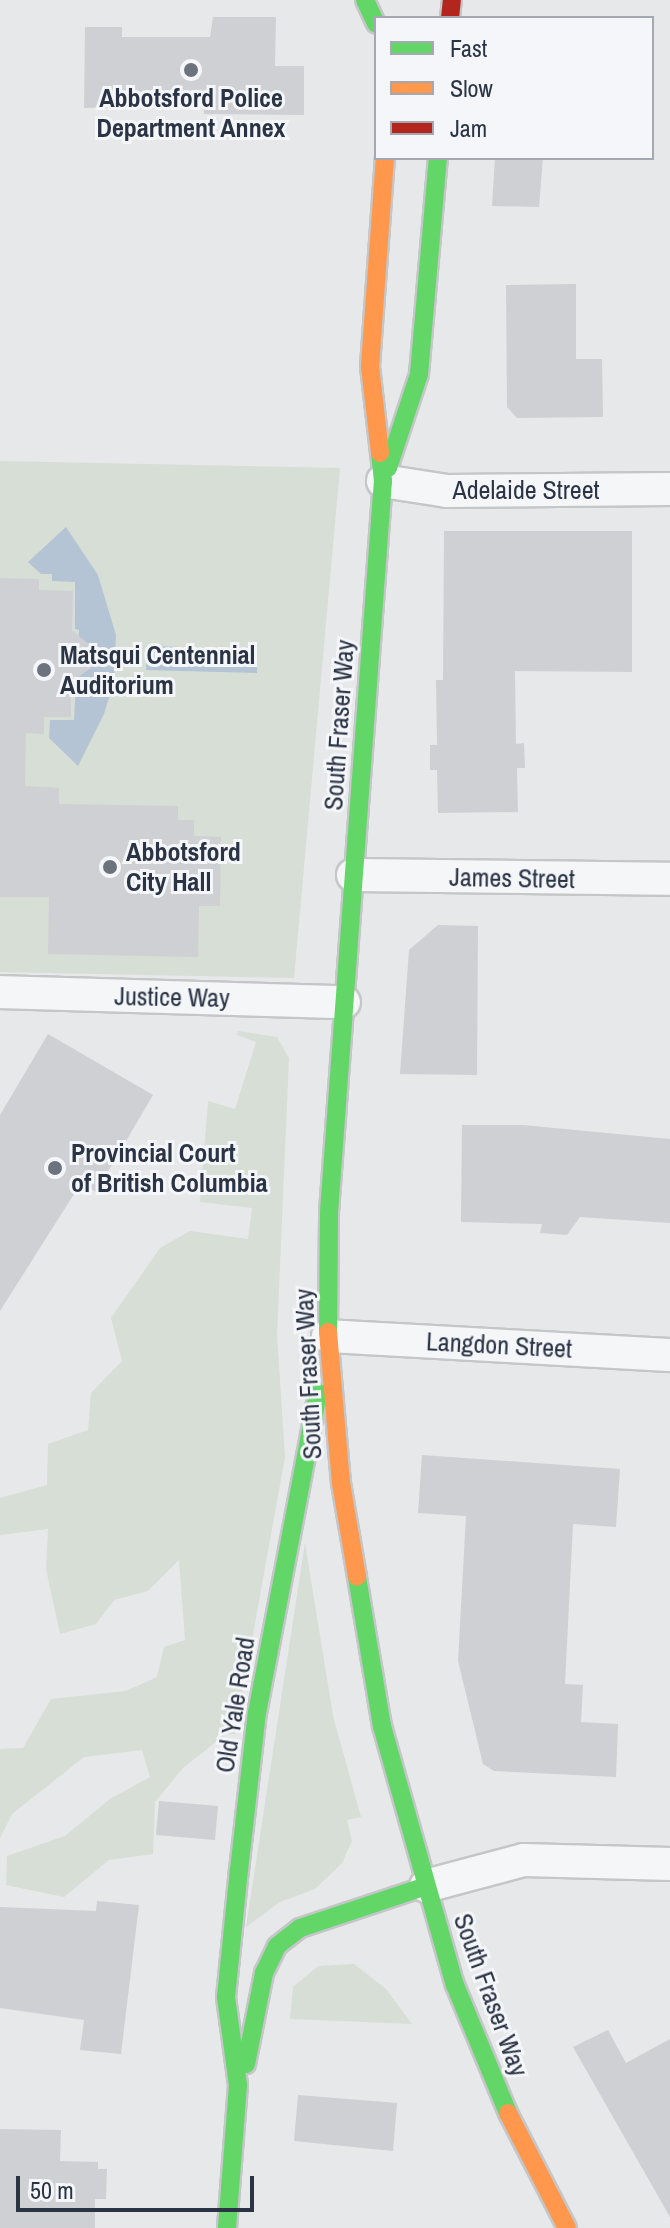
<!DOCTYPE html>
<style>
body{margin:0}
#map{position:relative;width:670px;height:2228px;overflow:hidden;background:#e6e8ea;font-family:"Archivo Narrow",sans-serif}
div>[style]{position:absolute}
.green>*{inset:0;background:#d6ded6}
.water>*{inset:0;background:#b4c4d5}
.building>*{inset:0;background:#ced0d3}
.roads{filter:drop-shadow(2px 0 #c4c6c8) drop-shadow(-2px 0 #c4c6c8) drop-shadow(0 2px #c4c6c8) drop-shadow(0 -2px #c4c6c8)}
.street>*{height:32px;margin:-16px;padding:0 16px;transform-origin:16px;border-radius:16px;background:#f5f6f7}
.fast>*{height:18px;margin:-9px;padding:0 9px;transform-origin:9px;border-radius:9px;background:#63d668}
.slow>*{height:18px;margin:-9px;padding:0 9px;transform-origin:9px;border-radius:9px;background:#ff974d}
.jam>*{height:18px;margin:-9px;padding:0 9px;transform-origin:9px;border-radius:9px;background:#b3261e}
.dots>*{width:22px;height:22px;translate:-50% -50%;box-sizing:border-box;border:4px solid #f4f6f9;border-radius:50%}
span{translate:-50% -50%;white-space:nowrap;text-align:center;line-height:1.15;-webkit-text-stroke:6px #f4f6f9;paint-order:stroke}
.poi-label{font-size:26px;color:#2b3445;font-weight:700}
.left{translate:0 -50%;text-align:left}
.street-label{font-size:26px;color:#2b3445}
.legend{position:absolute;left:374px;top:16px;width:280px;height:144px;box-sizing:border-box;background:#f4f6f9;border:2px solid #a4a8b1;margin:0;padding:10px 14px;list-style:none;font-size:24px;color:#2b3445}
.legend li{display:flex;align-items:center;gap:16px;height:40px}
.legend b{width:40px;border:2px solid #a4a8b1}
.scale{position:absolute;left:16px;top:2176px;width:238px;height:36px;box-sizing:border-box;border:4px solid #2b3445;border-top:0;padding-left:10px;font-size:24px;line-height:28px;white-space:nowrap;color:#2b3445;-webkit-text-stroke:6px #f4f6f9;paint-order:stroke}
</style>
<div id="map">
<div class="green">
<div style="clip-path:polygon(0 461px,340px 468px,294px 978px,0 972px)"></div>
<div style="clip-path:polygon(238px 1031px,277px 1037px,289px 1058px,277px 1335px,285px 1457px,235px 1734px,226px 1734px,183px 1768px,155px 1802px,153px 1854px,109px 1860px,64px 1897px,6px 1885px,7px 1856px,65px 1836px,110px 1799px,150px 1777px,142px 1750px,84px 1757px,12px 1814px,0 1838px,0 1749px,23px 1748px,51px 1699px,126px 1691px,157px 1677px,164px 1647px,185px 1640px,179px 1560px,148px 1591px,114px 1600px,96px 1624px,60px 1634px,46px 1569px,48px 1529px,0 1535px,0 1498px,47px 1485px,48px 1444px,88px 1430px,91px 1393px,122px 1361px,111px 1318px,160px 1248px,190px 1231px,248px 1239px,252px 1208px,200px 1202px,208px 1101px,235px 1109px,256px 1042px,237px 1035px)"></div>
<div style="clip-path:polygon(305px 1543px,333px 1716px,361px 1817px,347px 1820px,352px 1841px,342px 1863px,315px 1889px,280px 1902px,246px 1927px)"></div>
<div style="clip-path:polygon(354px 1964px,386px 1989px,412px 2024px,290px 2019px,293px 1987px,318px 1966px)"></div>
</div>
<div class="water">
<div style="clip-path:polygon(66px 527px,98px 575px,116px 635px,114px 681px,104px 714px,78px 766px,49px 738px,50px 720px,74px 720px,79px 630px,75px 629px,75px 582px,52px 581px,52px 574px,41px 574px,28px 562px)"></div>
<div style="clip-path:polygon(147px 646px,257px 649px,257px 673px,146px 670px)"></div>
</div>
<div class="building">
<div style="clip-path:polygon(213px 17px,276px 17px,275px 66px,304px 66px,304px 115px,204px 114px,203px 104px,84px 108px,85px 27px,122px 27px,122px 37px,210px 37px)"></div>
<div style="clip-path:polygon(495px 158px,543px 158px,539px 207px,492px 206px)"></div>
<div style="clip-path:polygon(576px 284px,576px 359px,602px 359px,603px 417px,517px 418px,507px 407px,506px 285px)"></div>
<div style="clip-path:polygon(444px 531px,632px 531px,632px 672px,515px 671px,516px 744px,524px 743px,525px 768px,517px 768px,518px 812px,438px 813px,437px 770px,430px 770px,430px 745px,437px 745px,436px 680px,443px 680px)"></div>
<div style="clip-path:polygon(0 578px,39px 579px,39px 590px,73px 591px,72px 630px,105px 658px,71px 682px,71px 717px,44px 717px,44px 734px,26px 733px,25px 786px,59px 788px,59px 804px,178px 806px,178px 820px,194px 820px,194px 836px,221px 837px,220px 906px,199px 906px,198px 957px,48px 954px,49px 897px,0 897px)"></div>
<div style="clip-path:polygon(438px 925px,478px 926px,477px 1075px,400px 1074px,409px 950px)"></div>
<div style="clip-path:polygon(48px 1034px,153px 1095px,96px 1192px,81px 1183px,0 1311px,0 1115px)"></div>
<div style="clip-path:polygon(462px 1125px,523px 1125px,670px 1139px,670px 1223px,580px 1217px,567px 1235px,540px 1233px,542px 1224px,461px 1222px)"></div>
<div style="clip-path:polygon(422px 1455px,620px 1469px,616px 1527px,573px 1524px,565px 1684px,583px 1685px,581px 1722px,618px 1724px,616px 1777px,494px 1771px,483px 1764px,458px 1661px,466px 1516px,418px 1513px)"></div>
<div style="clip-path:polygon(159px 1801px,218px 1806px,215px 1840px,156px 1835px)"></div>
<div style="clip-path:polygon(97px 1901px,139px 1905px,121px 2054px,80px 2050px,84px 2020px,0 2008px,0 1907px,96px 1911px)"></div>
<div style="clip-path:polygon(608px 2030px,626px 2063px,670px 2039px,670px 2217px,573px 2047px)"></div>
<div style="clip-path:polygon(298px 2095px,397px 2103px,393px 2151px,294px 2141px)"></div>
<div style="clip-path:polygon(0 2129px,61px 2130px,60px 2161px,98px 2162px,98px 2169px,107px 2169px,106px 2199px,95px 2199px,95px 2228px,0 2228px)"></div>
</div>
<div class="roads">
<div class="street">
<div style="left:383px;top:481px;width:65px;rotate:8.9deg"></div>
<div style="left:447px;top:491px;width:223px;rotate:-0.5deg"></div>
<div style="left:353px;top:875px;width:317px;rotate:0.7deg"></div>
<div style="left:0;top:992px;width:344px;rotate:1.7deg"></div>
<div style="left:328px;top:1336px;width:343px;rotate:3.2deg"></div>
<div style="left:426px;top:1886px;width:101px;rotate:-14.9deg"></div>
<div style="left:524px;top:1860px;width:146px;rotate:1.6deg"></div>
</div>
<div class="fast">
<div style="left:365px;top:0;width:26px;rotate:65deg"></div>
<div style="left:388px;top:468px;width:99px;rotate:-71.7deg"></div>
<div style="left:419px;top:374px;width:217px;rotate:-85deg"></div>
<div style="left:328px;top:1332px;width:120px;rotate:-89.5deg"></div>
<div style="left:329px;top:1212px;width:733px;rotate:-85.78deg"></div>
<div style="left:383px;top:481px;width:28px;rotate:-96deg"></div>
<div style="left:357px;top:1577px;width:151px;rotate:80.5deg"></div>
<div style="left:382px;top:1726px;width:269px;rotate:74.3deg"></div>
<div style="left:455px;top:1985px;width:139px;rotate:67.5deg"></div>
<div style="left:246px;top:2064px;width:93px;rotate:-78.8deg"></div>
<div style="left:264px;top:1973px;width:30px;rotate:-64deg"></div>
<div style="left:277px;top:1946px;width:29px;rotate:-38deg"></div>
<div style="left:300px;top:1928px;width:133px;rotate:-18.4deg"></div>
<div style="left:227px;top:2228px;width:143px;rotate:-85.6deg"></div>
<div style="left:238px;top:2085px;width:89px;rotate:-97.8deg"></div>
<div style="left:226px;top:1997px;width:128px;rotate:-84.2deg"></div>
<div style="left:239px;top:1870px;width:158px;rotate:-83.5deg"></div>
<div style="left:257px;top:1713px;width:326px;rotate:-79.2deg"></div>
</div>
<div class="slow">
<div style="left:380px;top:453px;width:88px;rotate:-96.6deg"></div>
<div style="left:370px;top:366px;width:209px;rotate:-85.9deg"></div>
<div style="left:328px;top:1332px;width:152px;rotate:85.1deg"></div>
<div style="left:341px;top:1483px;width:95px;rotate:80.3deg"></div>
<div style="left:508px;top:2113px;width:129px;rotate:62.8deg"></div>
</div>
<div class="jam">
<div style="left:450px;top:18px;width:18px;rotate:-84deg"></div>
</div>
</div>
<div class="dots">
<div style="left:191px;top:70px;background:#6c737f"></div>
<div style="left:44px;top:670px;background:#6c737f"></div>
<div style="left:110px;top:867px;background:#6c737f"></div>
<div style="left:55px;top:1168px;background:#6c737f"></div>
</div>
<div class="poi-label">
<span style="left:191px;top:113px">Abbotsford Police<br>Department Annex</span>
<span class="left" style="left:60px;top:670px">Matsqui Centennial<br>Auditorium</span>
<span class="left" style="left:126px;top:867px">Abbotsford<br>City Hall</span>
<span class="left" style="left:71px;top:1168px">Provincial Court<br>of British Columbia</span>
</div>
<div class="street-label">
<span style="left:526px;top:490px">Adelaide Street</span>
<span style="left:339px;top:725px;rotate:-86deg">South Fraser Way</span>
<span style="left:512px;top:878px;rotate:1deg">James Street</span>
<span style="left:172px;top:997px;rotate:1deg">Justice Way</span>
<span style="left:499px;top:1345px;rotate:3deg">Langdon Street</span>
<span style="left:308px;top:1374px;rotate:-93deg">South Fraser Way</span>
<span style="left:235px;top:1705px;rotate:-81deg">Old Yale Road</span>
<span style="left:491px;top:1995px;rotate:70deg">South Fraser Way</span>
</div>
<ul class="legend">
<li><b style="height:10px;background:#63d668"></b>Fast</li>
<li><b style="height:10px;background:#ff974d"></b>Slow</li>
<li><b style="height:10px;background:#b3261e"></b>Jam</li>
</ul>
<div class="scale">50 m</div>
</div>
